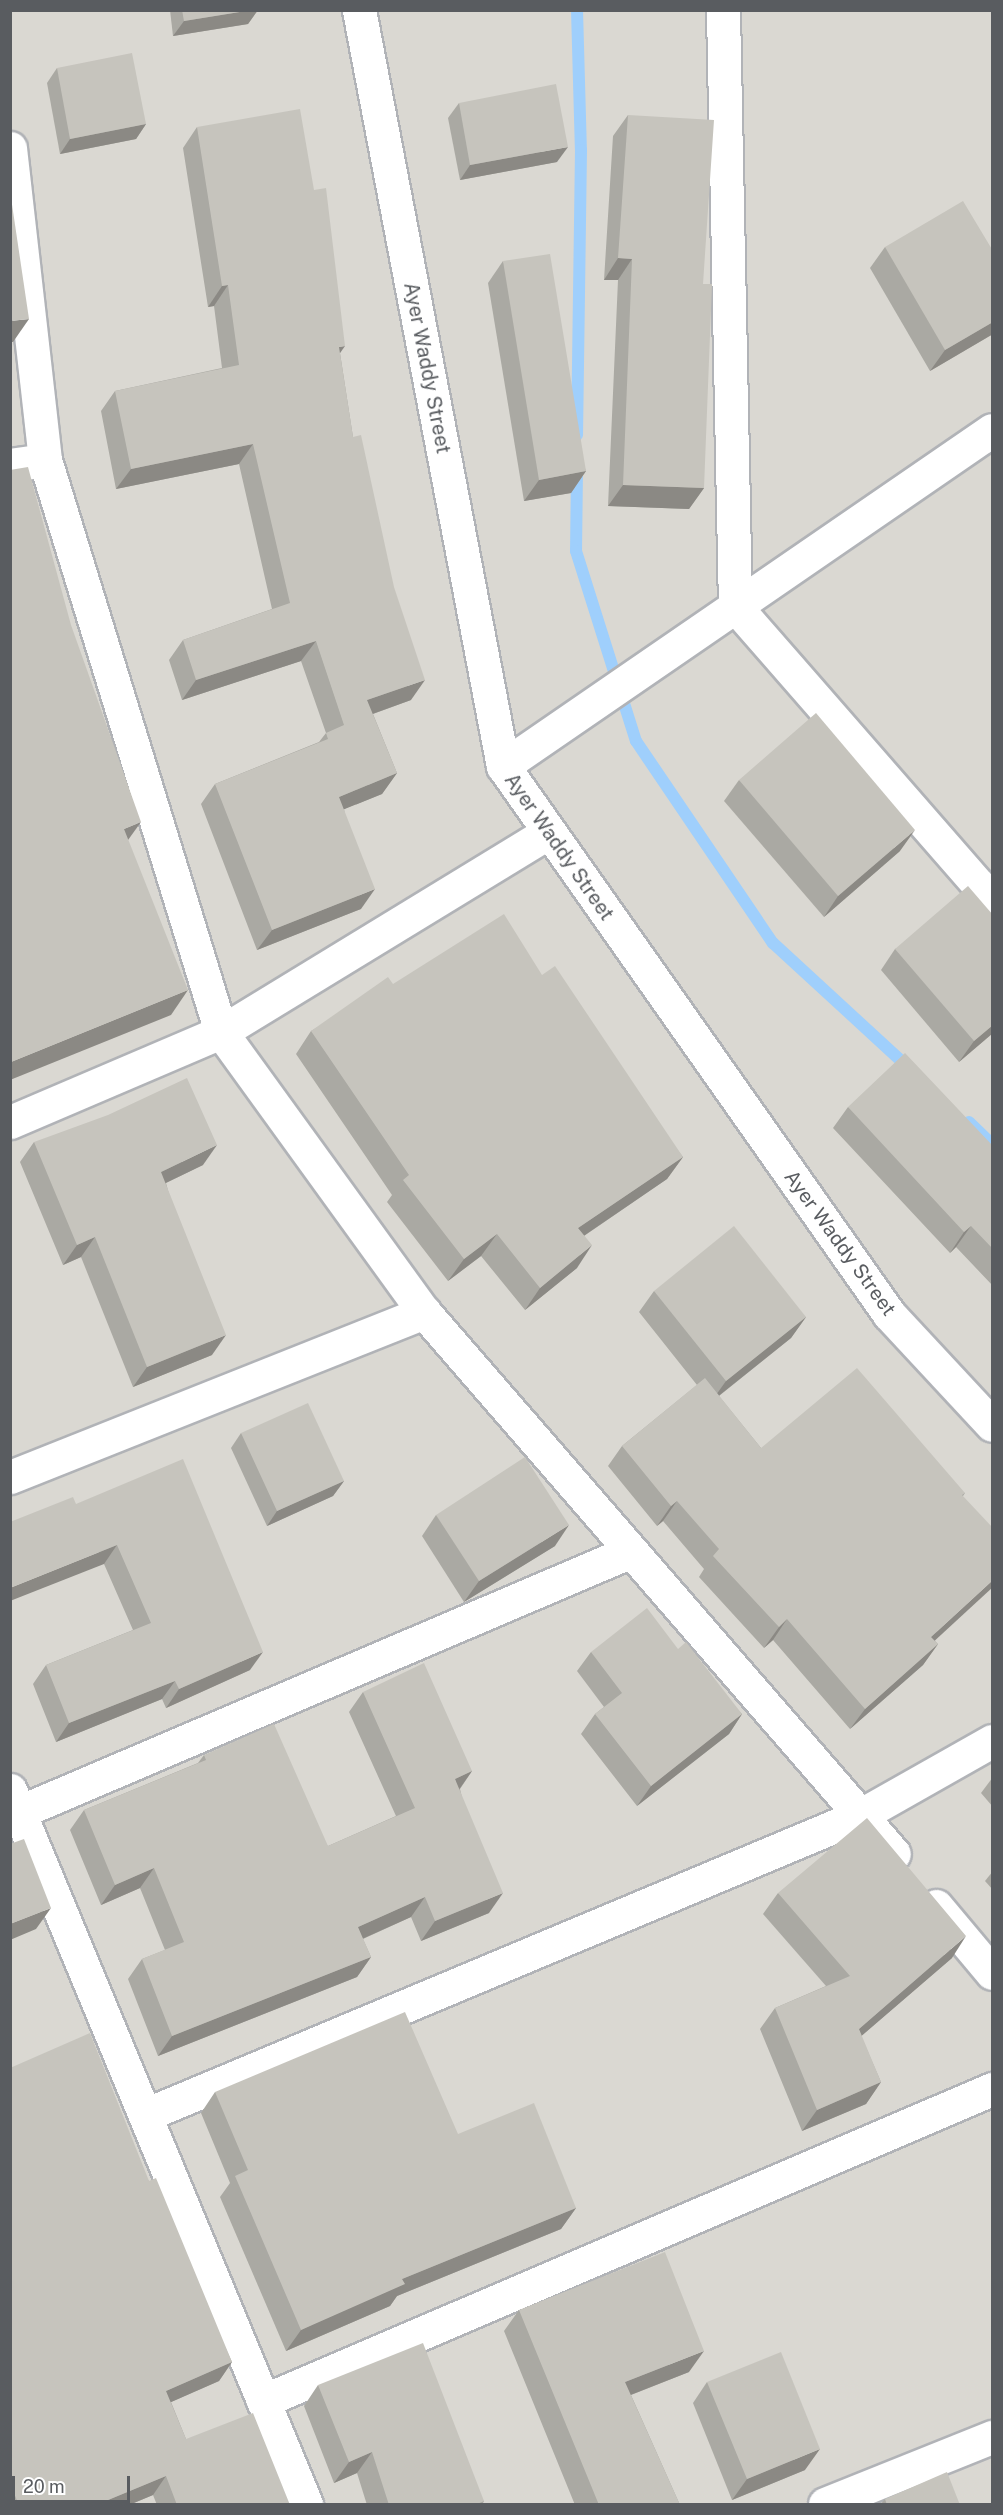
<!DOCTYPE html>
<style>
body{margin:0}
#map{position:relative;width:1003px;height:2515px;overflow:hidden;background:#ebe9e0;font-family:"Public Sans",sans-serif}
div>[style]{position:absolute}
.industrial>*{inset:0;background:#dad8d2}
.stream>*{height:12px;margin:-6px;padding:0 6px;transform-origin:6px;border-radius:6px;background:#9fcffc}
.roads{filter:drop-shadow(2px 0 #b1b3b7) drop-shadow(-2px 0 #b1b3b7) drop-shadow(0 2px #b1b3b7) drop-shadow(0 -2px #b1b3b7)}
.street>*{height:33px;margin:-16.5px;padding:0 16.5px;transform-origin:16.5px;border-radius:16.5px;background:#fff}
.secondary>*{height:33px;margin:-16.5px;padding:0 16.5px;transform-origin:16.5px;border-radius:16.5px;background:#fff}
.wall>*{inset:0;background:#aaa9a3}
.shaded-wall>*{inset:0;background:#8b8984}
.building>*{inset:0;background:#c6c4bd}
span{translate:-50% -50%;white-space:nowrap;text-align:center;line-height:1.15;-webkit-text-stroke:4.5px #fff;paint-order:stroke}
.street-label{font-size:20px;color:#595c60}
.frame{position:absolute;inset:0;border:12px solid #595c60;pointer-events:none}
.scale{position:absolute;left:12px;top:2476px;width:118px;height:27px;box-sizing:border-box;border:3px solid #595c60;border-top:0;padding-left:8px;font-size:18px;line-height:21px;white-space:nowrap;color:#595c60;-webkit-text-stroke:4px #fff;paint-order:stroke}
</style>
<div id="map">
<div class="industrial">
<div style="clip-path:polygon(11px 11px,992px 11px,992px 2504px,11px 2504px)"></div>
</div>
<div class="stream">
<div style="left:577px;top:10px;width:140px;rotate:88.4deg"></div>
<div style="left:581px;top:150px;width:285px;rotate:90.8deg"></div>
<div style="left:577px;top:471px;width:80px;rotate:90.7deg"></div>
<div style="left:576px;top:551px;width:199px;rotate:72.5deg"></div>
<div style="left:636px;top:741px;width:244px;rotate:55.9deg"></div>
<div style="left:773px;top:943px;width:185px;rotate:42.6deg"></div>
<div style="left:969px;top:1122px;width:32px;rotate:44deg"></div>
</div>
<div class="roads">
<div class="street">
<div style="left:723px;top:10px;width:596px;rotate:88.85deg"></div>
<div style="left:735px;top:606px;width:391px;rotate:48.9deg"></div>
<div style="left:10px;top:148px;width:314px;rotate:83.6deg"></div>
<div style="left:45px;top:460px;width:598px;rotate:72.9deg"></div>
<div style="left:221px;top:1032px;width:346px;rotate:54.1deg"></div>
<div style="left:424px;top:1312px;width:717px;rotate:49.07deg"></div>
<div style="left:10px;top:465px;width:35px;rotate:-8deg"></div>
<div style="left:503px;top:766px;width:593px;rotate:-34.49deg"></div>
<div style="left:10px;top:1122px;width:229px;rotate:-23.1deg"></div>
<div style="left:221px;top:1032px;width:384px;rotate:-31.4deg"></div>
<div style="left:10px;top:1477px;width:446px;rotate:-21.7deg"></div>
<div style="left:10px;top:1790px;width:773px;rotate:67.48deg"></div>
<div style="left:10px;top:1816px;width:673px;rotate:-23.1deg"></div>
<div style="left:936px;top:1906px;width:87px;rotate:50.1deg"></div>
<div style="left:145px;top:2115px;width:776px;rotate:-22.73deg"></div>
<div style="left:861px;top:1815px;width:150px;rotate:-29.5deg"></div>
<div style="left:263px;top:2401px;width:793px;rotate:-23.17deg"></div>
<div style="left:825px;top:2504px;width:180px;rotate:-21.9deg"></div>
</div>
<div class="secondary">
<div style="left:359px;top:10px;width:770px;rotate:79.22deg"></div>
<div style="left:503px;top:766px;width:670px;rotate:54.84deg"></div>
<div style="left:889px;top:1314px;width:151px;rotate:47.1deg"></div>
</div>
</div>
<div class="wall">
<div style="clip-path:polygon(170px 10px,258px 10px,248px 24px,173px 36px)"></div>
<div style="clip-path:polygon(57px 68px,146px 124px,136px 139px,60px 154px,47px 83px)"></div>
<div style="clip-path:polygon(459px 103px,557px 162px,460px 180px,448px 118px)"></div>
<div style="clip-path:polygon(628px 115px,703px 284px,704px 488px,689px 509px,608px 506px,618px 280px,604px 280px,613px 136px)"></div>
<div style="clip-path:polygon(197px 127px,340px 353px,353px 437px,411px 700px,373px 714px,397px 773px,382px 794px,344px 809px,361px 909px,257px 950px,201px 804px,215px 784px,319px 742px,326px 733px,301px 661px,182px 700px,169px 660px,183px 640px,272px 609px,239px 464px,116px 489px,101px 411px,115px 391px,222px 368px,214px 306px,208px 307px,183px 148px)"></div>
<div style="clip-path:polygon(885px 247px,993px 251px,993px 334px,930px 371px,870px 268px)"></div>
<div style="clip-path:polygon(503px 261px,586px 471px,571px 493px,524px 501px,488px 283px)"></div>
<div style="clip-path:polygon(739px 780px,900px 851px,824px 917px,724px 801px)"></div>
<div style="clip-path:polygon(993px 915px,993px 1033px,959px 1062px,881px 970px,895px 949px)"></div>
<div style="clip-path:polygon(542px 975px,683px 1157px,667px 1179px,584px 1236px,577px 1268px,525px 1310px,481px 1256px,448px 1281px,387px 1202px,392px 1195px,296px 1054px,311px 1031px,393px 984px)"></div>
<div style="clip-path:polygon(848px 1107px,993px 1146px,993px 1286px,956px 1247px,950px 1253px,833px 1128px)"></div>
<div style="clip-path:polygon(34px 1142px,203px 1165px,166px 1183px,212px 1355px,133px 1387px,81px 1257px,63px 1265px,20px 1162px)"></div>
<div style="clip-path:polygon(654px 1291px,806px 1317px,791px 1338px,719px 1396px,761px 1448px,965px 1493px,963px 1496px,935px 1641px,938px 1644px,923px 1665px,850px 1729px,773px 1640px,764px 1648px,699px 1577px,704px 1569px,663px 1521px,657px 1526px,608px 1466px,622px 1446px,697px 1385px,639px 1312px)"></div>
<div style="clip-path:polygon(241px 1433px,344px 1481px,333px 1496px,267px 1526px,231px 1448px)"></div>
<div style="clip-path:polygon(76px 1504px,250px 1670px,166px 1708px,162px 1699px,56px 1742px,33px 1684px,46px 1665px,133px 1630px,104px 1564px)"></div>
<div style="clip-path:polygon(436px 1515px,555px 1546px,464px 1602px,422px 1536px)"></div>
<div style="clip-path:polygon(678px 1649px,742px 1714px,729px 1734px,637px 1806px,581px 1734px,595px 1714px,604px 1707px,577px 1671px,591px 1652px)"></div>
<div style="clip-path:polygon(363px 1692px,472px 1771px,460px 1789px,489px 1913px,421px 1941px,411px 1917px,363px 1939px,371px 1957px,357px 1977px,158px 2056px,128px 1979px,142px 1959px,165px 1950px,140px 1888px,101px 1905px,70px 1830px,84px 1810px,198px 1763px,204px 1755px,328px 1846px,396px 1816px,349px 1712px)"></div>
<div style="clip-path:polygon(993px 1777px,993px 1807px,981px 1793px)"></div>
<div style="clip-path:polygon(993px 1871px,993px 1890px,985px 1881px)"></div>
<div style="clip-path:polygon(778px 1893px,952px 1958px,861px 2036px,881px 2082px,866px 2104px,802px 2131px,760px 2029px,775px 2008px,826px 1986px,763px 1914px)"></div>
<div style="clip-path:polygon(10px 2068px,149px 2181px,232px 2362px,219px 2381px,171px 2402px,186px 2439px,290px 2505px,157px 2505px,153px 2495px,129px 2505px,10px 2505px)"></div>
<div style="clip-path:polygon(215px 2092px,458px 2134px,576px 2208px,561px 2229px,397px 2296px,390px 2306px,286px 2351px,220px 2197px,230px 2183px,201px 2113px)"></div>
<div style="clip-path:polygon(519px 2310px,689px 2372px,631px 2395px,680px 2505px,575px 2505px,504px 2331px)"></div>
<div style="clip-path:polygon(707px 2382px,805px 2470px,732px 2500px,693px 2403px)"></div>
<div style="clip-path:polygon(318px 2385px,484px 2501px,482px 2505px,367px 2505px,357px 2473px,334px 2483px,304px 2406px)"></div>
<div style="clip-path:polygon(885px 2499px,960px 2505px,880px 2505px)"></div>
</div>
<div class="shaded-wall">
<div style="clip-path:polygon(252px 10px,258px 10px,248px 24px,173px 36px,184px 21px)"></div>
<div style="clip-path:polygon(146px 124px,136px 139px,60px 154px,70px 139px)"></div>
<div style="clip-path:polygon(568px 147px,557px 162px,460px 180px,470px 165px)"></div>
<div style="clip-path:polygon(618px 258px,632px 259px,618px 280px,604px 280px)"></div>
<div style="clip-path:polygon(228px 285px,214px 306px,208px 307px,222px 286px)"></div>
<div style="clip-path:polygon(29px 319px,13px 342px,10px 342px,10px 321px)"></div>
<div style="clip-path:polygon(993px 322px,993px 334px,930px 371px,945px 350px)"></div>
<div style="clip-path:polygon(345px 346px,331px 366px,339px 347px)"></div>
<div style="clip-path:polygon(253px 444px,239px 464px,116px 489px,131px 469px)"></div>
<div style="clip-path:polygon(586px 471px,571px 493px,524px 501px,539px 480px)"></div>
<div style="clip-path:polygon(623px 485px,704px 488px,689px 509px,608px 506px)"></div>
<div style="clip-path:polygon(316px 641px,301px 661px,182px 700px,196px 680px)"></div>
<div style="clip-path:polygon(425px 680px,411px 700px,353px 721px,367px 700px)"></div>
<div style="clip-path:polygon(397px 773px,382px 794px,325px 817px,339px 797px)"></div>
<div style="clip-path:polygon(141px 822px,123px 847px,124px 829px)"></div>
<div style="clip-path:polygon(915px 830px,900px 851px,824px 917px,838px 896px)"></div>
<div style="clip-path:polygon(375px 889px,361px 909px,257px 950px,272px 930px)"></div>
<div style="clip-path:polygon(188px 990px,171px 1015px,10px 1080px,11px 1062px)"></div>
<div style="clip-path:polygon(993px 1025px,993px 1033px,959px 1062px,974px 1041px)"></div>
<div style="clip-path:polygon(217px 1145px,203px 1165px,147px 1192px,161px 1172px)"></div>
<div style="clip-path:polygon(683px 1157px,667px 1179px,563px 1250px,578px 1228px)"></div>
<div style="clip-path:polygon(971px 1226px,956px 1247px,950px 1253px,964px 1232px)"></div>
<div style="clip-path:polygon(497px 1234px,481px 1256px,448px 1281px,464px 1259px)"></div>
<div style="clip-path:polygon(95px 1237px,81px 1257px,63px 1265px,77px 1245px)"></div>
<div style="clip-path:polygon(592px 1245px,577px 1268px,525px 1310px,540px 1288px)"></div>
<div style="clip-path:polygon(806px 1317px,791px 1338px,711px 1402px,726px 1381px)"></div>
<div style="clip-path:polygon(226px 1335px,212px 1355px,133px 1387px,147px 1367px)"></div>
<div style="clip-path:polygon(344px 1481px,333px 1496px,267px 1526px,277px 1511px)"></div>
<div style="clip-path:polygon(677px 1501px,663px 1521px,657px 1526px,671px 1506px)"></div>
<div style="clip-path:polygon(569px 1525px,555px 1546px,464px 1602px,479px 1581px)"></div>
<div style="clip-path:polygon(117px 1545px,104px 1564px,10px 1601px,10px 1588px)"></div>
<div style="clip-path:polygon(993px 1580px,993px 1587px,917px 1657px,931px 1637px)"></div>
<div style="clip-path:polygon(787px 1619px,773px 1640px,764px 1648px,779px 1627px)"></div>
<div style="clip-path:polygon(938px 1644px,923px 1665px,850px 1729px,865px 1709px)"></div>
<div style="clip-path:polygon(263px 1652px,250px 1670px,166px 1708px,179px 1689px)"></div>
<div style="clip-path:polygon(175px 1681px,162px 1699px,56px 1742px,69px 1723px)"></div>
<div style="clip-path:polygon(742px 1714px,729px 1734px,637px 1806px,651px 1786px)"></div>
<div style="clip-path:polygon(472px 1771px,458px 1791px,455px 1779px)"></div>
<div style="clip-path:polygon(154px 1868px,140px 1888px,101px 1905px,115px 1885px)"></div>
<div style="clip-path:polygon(503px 1893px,489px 1913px,421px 1941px,435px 1921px)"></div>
<div style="clip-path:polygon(425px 1897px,411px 1917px,344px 1947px,358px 1927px)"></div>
<div style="clip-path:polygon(51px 1908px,36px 1929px,10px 1940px,10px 1924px)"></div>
<div style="clip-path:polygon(966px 1936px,952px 1958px,844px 2051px,859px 2029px)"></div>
<div style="clip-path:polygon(371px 1957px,357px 1977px,158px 2056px,172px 2036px)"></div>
<div style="clip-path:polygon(881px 2082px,866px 2104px,802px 2131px,817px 2110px)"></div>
<div style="clip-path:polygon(576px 2208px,561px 2229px,397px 2296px,390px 2306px,286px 2351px,301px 2330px,402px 2279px)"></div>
<div style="clip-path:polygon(704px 2351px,689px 2372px,610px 2403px,625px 2382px)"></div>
<div style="clip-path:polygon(232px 2362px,219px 2381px,153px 2410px,166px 2391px)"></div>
<div style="clip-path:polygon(820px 2449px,805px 2470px,732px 2500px,747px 2479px)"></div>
<div style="clip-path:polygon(372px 2452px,357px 2473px,334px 2483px,349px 2462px)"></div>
<div style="clip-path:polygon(166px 2476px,153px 2495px,129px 2505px,96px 2505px)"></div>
</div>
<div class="building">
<div style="clip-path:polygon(182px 10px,252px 10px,184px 21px)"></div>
<div style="clip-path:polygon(132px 53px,146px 124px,70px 139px,57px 68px)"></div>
<div style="clip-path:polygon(556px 84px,568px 147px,470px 165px,459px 103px)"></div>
<div style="clip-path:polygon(300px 109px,314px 190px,326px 188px,345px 346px,339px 347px,353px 437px,361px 435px,394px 587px,425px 680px,367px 700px,397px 773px,339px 797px,375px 889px,272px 930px,215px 784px,328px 739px,326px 733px,344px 725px,316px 641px,196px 680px,183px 640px,290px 603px,253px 444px,131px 469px,115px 391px,239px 365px,228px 285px,222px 286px,197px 127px)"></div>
<div style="clip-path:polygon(628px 115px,714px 120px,703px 284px,712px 284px,704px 488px,623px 485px,632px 259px,618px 258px)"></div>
<div style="clip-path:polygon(10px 191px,29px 319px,10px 321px)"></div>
<div style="clip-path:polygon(963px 201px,993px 251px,993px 322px,945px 350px,885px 247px)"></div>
<div style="clip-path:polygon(550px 254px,586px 471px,539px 480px,503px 261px)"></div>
<div style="clip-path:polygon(28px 467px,71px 625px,141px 822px,124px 829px,188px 990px,11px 1062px,10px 470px)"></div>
<div style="clip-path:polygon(816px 713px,915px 830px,838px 896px,739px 780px)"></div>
<div style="clip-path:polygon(968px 886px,993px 915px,993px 1025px,974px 1041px,895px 949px)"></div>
<div style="clip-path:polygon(504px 914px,542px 975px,555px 966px,683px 1157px,578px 1228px,592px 1245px,540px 1288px,497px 1234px,464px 1259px,403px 1180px,409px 1175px,311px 1031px,388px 977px,393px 984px)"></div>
<div style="clip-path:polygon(905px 1053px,993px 1146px,993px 1249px,971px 1226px,964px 1232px,848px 1107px)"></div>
<div style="clip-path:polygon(187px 1078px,217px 1145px,161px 1172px,226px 1335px,147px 1367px,95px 1237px,77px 1245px,34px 1142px,108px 1115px)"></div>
<div style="clip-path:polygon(734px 1226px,806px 1317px,726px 1381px,654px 1291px)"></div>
<div style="clip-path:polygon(857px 1368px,965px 1493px,962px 1495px,993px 1528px,993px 1580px,931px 1637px,938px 1644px,865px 1709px,787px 1619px,779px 1627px,713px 1556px,719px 1549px,677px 1501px,671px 1506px,622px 1446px,705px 1378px,761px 1448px)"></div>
<div style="clip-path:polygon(308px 1403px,344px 1481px,277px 1511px,241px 1433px)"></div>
<div style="clip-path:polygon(525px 1457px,569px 1525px,479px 1581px,436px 1515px)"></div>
<div style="clip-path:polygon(183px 1459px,263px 1652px,179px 1689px,175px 1681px,69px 1723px,46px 1665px,151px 1623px,117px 1545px,10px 1588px,10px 1522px,73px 1497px,76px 1504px)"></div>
<div style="clip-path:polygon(647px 1608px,678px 1649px,686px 1642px,742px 1714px,651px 1786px,595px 1714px,622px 1693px,591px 1652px)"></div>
<div style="clip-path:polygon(424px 1663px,472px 1771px,455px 1779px,503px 1893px,435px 1921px,425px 1897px,358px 1927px,371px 1957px,172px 2036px,142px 1959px,184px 1942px,154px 1868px,115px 1885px,84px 1810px,206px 1760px,204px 1755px,274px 1724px,328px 1846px,415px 1808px,363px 1692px)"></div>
<div style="clip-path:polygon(867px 1818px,966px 1936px,859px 2029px,881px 2082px,817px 2110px,775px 2008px,850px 1976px,778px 1893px)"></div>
<div style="clip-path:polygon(24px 1839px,51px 1908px,10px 1924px,10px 1844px)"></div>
<div style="clip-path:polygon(405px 2012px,458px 2134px,534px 2103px,576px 2208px,402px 2279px,405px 2284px,301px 2330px,235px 2176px,248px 2170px,215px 2092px)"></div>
<div style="clip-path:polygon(90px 2033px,149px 2181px,156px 2178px,232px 2362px,166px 2391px,186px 2439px,253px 2413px,290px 2505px,177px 2505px,166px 2476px,96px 2505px,19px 2505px,10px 2484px,10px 2068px)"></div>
<div style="clip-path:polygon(665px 2252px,704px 2351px,625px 2382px,680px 2505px,599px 2505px,519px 2310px)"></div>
<div style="clip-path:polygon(423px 2343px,484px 2501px,475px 2505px,389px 2505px,372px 2452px,349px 2462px,318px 2385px)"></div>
<div style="clip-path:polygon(781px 2352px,820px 2449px,747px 2479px,707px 2382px)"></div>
<div style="clip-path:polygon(947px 2472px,960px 2505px,887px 2505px,885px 2499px)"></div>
</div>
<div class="street-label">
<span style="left:427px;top:368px;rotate:79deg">Ayer Waddy Street</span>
<span style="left:559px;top:847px;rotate:55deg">Ayer Waddy Street</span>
<span style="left:840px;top:1243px;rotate:54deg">Ayer Waddy Street</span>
</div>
<div class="frame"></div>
<div class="scale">20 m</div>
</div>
